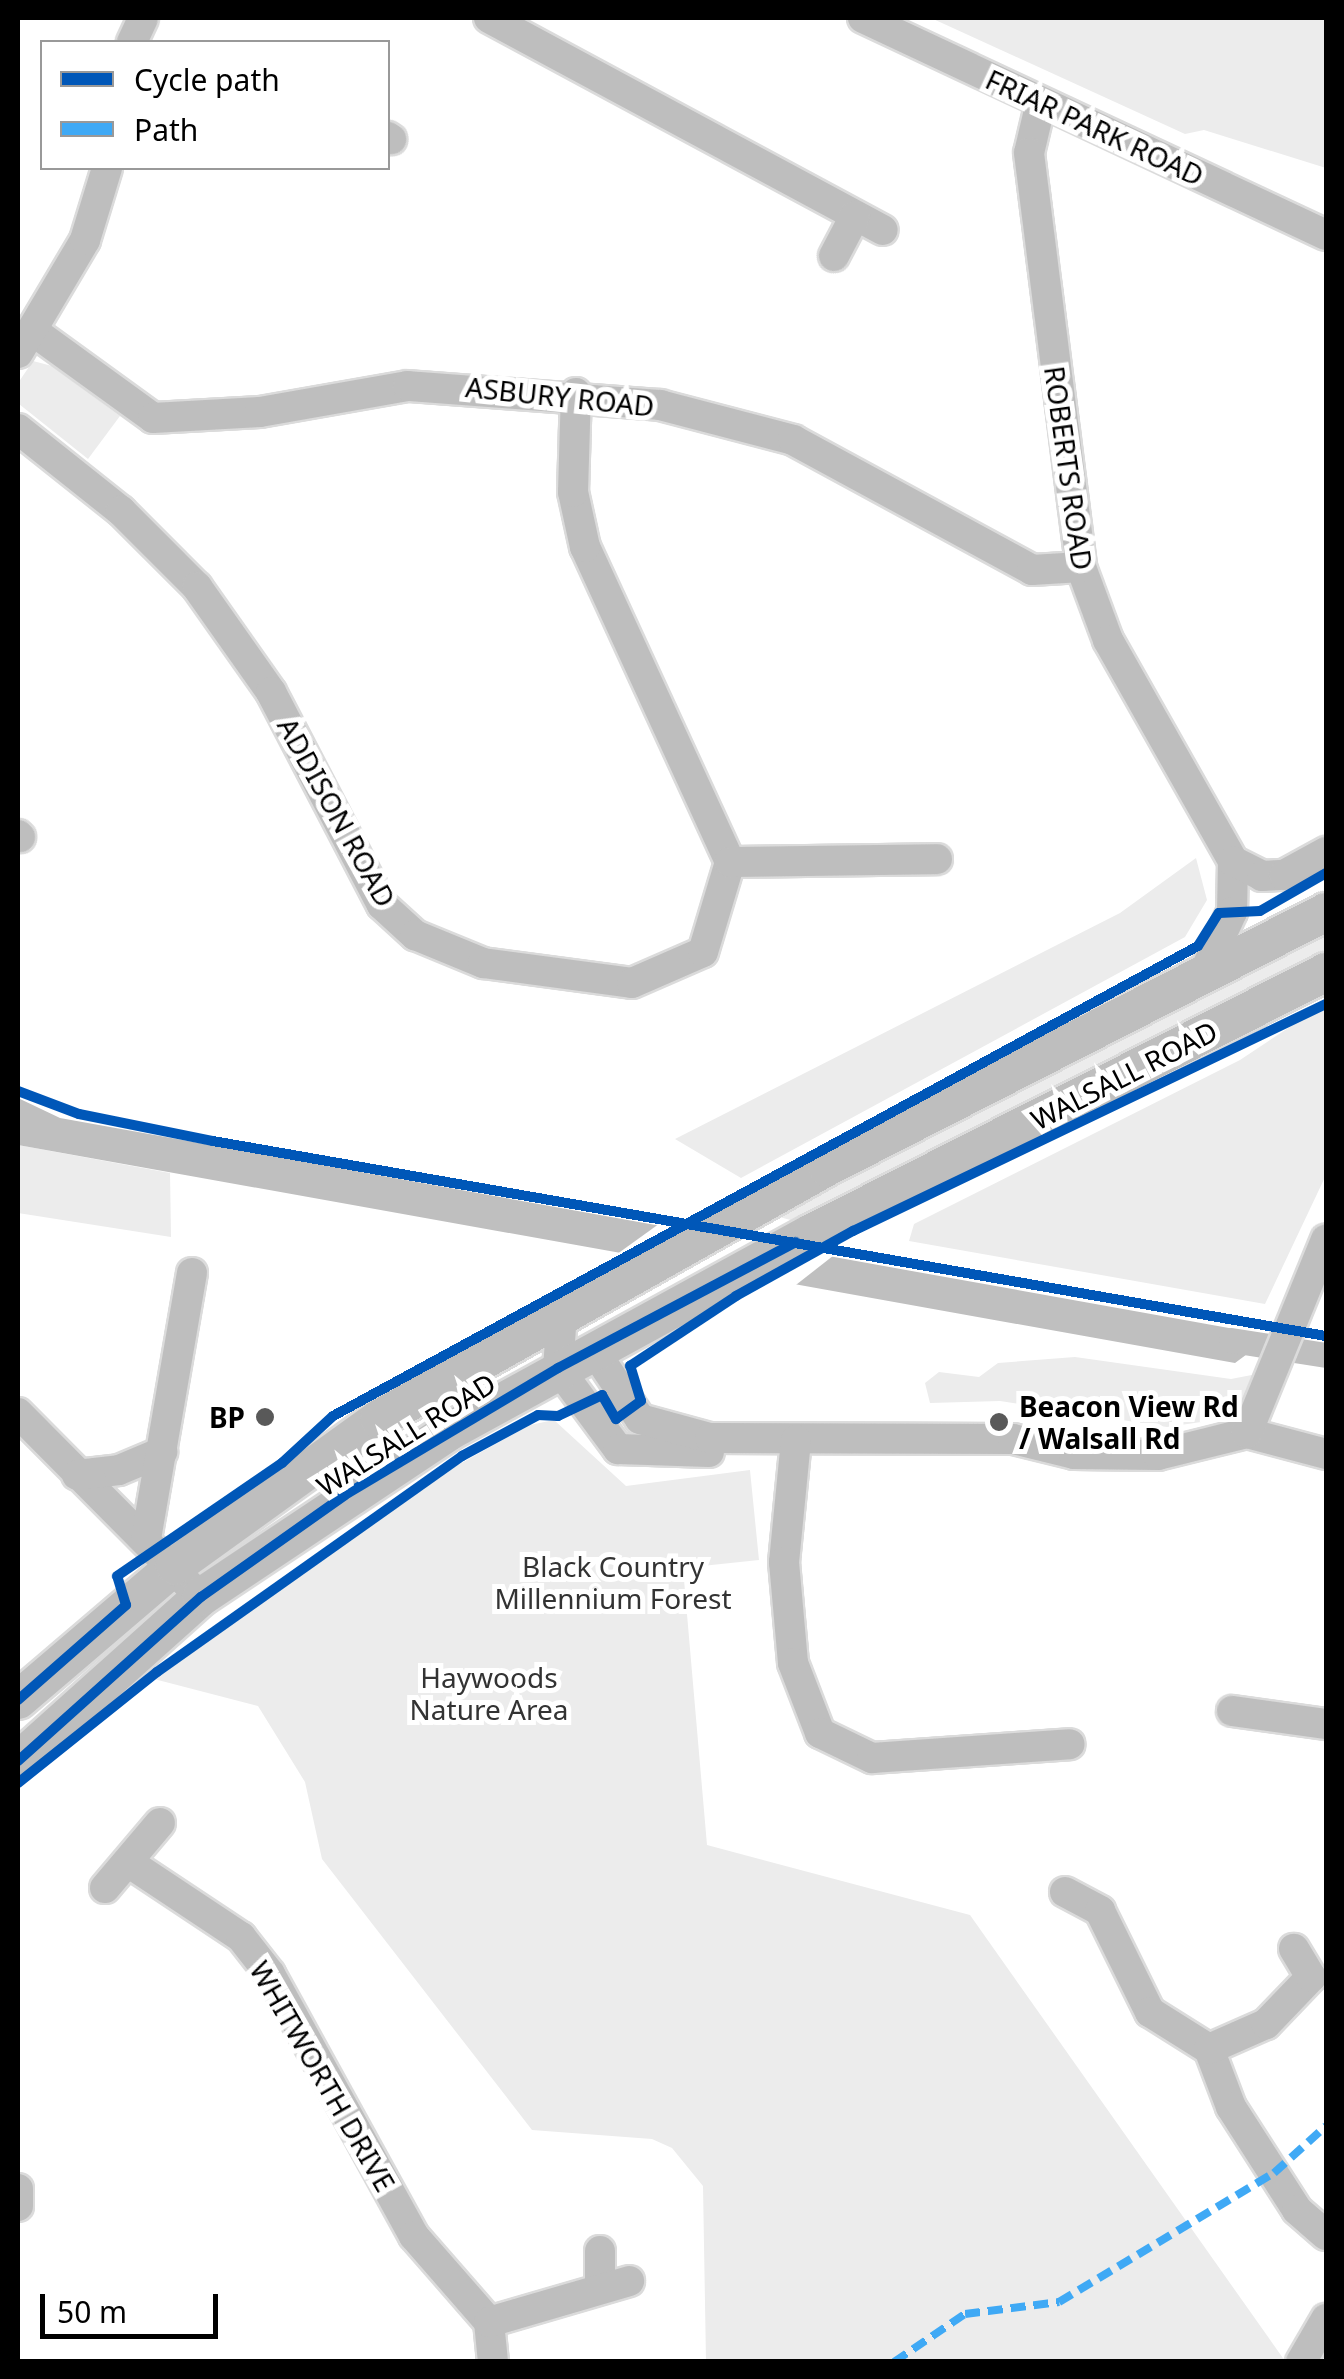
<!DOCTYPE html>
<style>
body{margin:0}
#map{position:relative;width:1344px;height:2379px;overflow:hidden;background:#fff;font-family:"Noto Sans",sans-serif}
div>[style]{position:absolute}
.green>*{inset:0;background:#ececec}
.water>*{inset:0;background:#bfbfbf}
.pier>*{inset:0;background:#fff}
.canal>*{height:25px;margin:-12.5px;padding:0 12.5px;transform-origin:12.5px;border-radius:12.5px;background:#bfbfbf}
.roads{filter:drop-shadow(2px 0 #dbdbdb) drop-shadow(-2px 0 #dbdbdb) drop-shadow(0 2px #dbdbdb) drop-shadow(0 -2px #dbdbdb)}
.minor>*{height:30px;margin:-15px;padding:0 15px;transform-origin:15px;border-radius:15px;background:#bebebe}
.major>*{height:38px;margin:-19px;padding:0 19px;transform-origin:19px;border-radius:19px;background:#bebebe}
.quiet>*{height:8px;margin-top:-4px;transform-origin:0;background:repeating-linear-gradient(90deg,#3fa9f5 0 15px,transparent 0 23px)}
.cycleway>*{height:10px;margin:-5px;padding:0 5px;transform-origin:5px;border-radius:5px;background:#0057b8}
.dots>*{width:28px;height:28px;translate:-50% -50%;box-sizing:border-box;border:5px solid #fff;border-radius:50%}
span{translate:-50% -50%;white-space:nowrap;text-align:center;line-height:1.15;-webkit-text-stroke:10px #fff;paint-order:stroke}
.street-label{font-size:28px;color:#000}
.poi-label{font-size:28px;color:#000;font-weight:700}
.left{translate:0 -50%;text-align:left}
.right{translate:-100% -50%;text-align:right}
.park-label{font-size:28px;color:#333}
.frame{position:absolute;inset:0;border:20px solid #000;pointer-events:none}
.legend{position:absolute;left:40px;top:40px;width:350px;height:130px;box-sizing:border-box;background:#fff;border:2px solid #999;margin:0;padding:12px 18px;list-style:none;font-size:30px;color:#000}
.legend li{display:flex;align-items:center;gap:20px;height:50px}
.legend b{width:50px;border:2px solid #999}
.scale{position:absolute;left:40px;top:2294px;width:178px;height:45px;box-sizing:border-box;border:5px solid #000;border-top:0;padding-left:12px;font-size:30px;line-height:35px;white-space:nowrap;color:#000;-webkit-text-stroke:8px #fff;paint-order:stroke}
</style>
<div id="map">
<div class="green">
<div style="clip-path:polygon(931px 18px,1326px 18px,1326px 168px,1204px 130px,1185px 134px)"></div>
<div style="clip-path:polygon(33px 361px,52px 366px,120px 416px,88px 459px,19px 404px,18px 383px)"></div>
<div style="clip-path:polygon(1196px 858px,1207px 900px,1185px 937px,741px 1178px,675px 1139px,1120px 913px)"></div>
<div style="clip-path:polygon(1326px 929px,1326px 958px,802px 1223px,768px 1214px)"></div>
<div style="clip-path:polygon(1326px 1003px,1326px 1175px,1265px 1304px,909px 1241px,914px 1224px,1240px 1060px)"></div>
<div style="clip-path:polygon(18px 1145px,170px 1173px,171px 1237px,18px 1213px)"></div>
<div style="clip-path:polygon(1075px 1357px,1231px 1379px,1262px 1373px,1249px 1398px,1208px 1421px,1167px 1427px,1000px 1401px,930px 1403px,925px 1383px,939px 1372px,979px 1377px,998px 1363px)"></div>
<div style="clip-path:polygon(554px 1420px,626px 1486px,750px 1470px,759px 1560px,683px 1568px,707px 1845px,970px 1915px,1285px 2361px,706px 2361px,703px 2186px,672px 2148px,652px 2139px,532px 2130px,322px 1859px,305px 1782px,258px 1706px,154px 1679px,431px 1480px,530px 1425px)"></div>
</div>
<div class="water">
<div style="clip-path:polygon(18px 1098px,60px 1118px,1240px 1330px,1262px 1343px,1235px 1363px,18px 1145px)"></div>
</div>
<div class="pier">
<div style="clip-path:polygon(663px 1221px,838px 1252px,792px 1288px,613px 1257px)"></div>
</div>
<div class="canal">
<div style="left:1231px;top:1340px;width:96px;rotate:9deg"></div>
</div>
<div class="roads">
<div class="minor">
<div style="left:489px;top:18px;width:447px;rotate:28.3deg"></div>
<div style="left:863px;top:18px;width:511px;rotate:25.11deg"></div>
<div style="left:132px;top:42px;width:26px;rotate:-65deg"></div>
<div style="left:1041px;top:102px;width:52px;rotate:103.2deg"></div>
<div style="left:1029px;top:153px;width:417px;rotate:82.8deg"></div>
<div style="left:1081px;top:567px;width:78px;rotate:69.7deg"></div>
<div style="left:1108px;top:640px;width:254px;rotate:60.5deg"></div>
<div style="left:1233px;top:861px;width:51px;rotate:91.1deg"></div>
<div style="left:1232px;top:912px;width:69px;rotate:114.7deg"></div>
<div style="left:388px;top:137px;width:4px;rotate:34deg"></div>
<div style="left:834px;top:256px;width:45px;rotate:-62.3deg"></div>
<div style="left:33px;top:331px;width:148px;rotate:35.9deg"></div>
<div style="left:153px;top:418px;width:107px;rotate:-3.2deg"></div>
<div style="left:260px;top:412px;width:150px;rotate:-10deg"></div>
<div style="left:408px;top:386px;width:253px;rotate:4.3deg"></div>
<div style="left:660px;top:405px;width:138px;rotate:14.7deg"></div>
<div style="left:793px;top:440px;width:272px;rotate:28.5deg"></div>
<div style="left:1032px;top:570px;width:49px;rotate:-3.5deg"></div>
<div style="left:18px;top:353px;width:131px;rotate:-59.3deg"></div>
<div style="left:85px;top:240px;width:75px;rotate:-73deg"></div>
<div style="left:18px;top:429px;width:132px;rotate:38.5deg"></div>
<div style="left:121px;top:511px;width:107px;rotate:45deg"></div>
<div style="left:197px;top:587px;width:128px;rotate:54.8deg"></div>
<div style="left:271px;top:692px;width:240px;rotate:62.5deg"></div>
<div style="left:382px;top:905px;width:45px;rotate:42.3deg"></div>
<div style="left:415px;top:935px;width:74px;rotate:22.4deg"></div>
<div style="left:483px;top:963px;width:150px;rotate:7.6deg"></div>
<div style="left:632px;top:983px;width:77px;rotate:-23.6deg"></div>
<div style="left:703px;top:952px;width:94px;rotate:-73.3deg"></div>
<div style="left:730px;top:862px;width:347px;rotate:-114.7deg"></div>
<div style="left:585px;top:547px;width:56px;rotate:-102.3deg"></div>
<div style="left:573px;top:492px;width:99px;rotate:-88.3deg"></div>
<div style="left:18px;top:835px;width:3px;rotate:45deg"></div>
<div style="left:1233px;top:861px;width:33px;rotate:27deg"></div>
<div style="left:1262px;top:876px;width:22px;rotate:-3deg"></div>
<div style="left:1284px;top:875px;width:48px;rotate:-28.7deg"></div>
<div style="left:730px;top:862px;width:207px;rotate:-0.8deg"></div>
<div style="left:562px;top:1314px;width:54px;rotate:94.2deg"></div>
<div style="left:558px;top:1368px;width:101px;rotate:53.5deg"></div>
<div style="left:618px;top:1449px;width:91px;rotate:1.9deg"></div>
<div style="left:593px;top:1349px;width:84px;rotate:56.1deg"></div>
<div style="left:640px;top:1419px;width:73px;rotate:15.2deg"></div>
<div style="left:710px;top:1438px;width:303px;rotate:0.2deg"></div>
<div style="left:1013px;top:1439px;width:63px;rotate:13.8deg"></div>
<div style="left:1074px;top:1454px;width:84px;rotate:0.7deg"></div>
<div style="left:1158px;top:1455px;width:92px;rotate:-13.9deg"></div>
<div style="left:1247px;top:1433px;width:82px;rotate:14.9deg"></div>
<div style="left:18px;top:1413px;width:260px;rotate:45.2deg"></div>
<div style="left:1247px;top:1433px;width:209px;rotate:-67.8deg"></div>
<div style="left:796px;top:1440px;width:123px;rotate:95.6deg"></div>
<div style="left:784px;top:1562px;width:101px;rotate:84.9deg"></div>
<div style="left:793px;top:1663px;width:75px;rotate:68.9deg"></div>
<div style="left:820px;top:1733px;width:58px;rotate:25.7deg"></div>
<div style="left:872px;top:1758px;width:198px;rotate:-4deg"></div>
<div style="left:77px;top:1475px;width:42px;rotate:-6.8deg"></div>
<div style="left:119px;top:1470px;width:47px;rotate:-22.7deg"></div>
<div style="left:146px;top:1539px;width:270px;rotate:-80.2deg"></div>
<div style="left:1232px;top:1711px;width:95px;rotate:7.9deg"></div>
<div style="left:128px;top:1862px;width:136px;rotate:33.6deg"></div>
<div style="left:241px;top:1937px;width:47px;rotate:51.9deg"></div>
<div style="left:270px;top:1974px;width:299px;rotate:61.2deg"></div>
<div style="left:414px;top:2236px;width:114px;rotate:48.9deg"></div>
<div style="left:489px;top:2322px;width:40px;rotate:84.3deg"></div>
<div style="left:105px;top:1888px;width:85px;rotate:-49.8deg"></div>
<div style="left:1065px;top:1892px;width:40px;rotate:28deg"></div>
<div style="left:1100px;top:1911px;width:113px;rotate:63.7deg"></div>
<div style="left:1150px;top:2012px;width:70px;rotate:32.1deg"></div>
<div style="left:1209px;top:2049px;width:62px;rotate:69.2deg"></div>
<div style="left:1231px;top:2107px;width:122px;rotate:57.3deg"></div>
<div style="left:1297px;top:2210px;width:38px;rotate:41deg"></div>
<div style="left:1209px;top:2049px;width:62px;rotate:-23.7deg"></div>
<div style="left:1266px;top:2024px;width:65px;rotate:-46.2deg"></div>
<div style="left:1311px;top:1977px;width:33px;rotate:-121deg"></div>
<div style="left:18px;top:2189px;width:17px;rotate:90deg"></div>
<div style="left:600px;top:2284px;width:33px;rotate:-90deg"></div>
<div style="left:489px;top:2322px;width:146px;rotate:-16.3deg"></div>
<div style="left:1301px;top:2362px;width:50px;rotate:-59.8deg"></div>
</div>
<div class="major">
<div style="left:18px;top:1700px;width:206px;rotate:-40.5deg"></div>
<div style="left:175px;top:1566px;width:251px;rotate:-35.8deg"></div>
<div style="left:379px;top:1419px;width:514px;rotate:-29.36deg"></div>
<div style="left:827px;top:1167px;width:560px;rotate:-27.07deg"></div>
<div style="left:18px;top:1761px;width:246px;rotate:-41.9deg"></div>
<div style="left:201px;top:1597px;width:297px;rotate:-33.7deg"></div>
<div style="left:448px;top:1432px;width:410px;rotate:-28.7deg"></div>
<div style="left:808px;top:1235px;width:581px;rotate:-26.92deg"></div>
</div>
</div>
<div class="quiet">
<div style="left:894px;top:2362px;width:86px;rotate:-34.1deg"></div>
<div style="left:965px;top:2314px;width:95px;rotate:-7.3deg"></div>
<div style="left:1059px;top:2302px;width:251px;rotate:-31deg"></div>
<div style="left:1274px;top:2173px;width:70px;rotate:-42.1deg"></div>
</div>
<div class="cycleway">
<div style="left:18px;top:1091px;width:65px;rotate:20.7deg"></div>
<div style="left:79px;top:1114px;width:137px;rotate:11.4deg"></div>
<div style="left:213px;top:1141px;width:1130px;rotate:9.94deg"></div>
<div style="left:18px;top:1700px;width:144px;rotate:-41.3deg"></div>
<div style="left:126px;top:1605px;width:30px;rotate:-107deg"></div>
<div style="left:117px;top:1576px;width:200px;rotate:-34.4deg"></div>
<div style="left:282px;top:1463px;width:69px;rotate:-42.7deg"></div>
<div style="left:333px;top:1416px;width:984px;rotate:-28.52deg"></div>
<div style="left:1198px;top:946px;width:39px;rotate:-58deg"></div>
<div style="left:1219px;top:913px;width:41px;rotate:-2.8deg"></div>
<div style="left:1260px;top:911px;width:76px;rotate:-29.9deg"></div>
<div style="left:18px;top:1761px;width:246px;rotate:-41.9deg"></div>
<div style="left:201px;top:1597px;width:176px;rotate:-35.3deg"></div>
<div style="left:345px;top:1495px;width:248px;rotate:-30.8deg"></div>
<div style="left:558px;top:1368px;width:269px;rotate:-27.9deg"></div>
<div style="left:18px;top:1783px;width:178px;rotate:-38.6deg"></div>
<div style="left:157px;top:1672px;width:374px;rotate:-35.3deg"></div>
<div style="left:462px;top:1456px;width:86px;rotate:-28.3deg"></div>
<div style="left:538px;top:1415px;width:20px;rotate:3deg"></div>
<div style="left:558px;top:1416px;width:49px;rotate:-25.5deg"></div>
<div style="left:602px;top:1395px;width:28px;rotate:60deg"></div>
<div style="left:616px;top:1419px;width:31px;rotate:-36deg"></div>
<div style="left:641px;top:1401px;width:37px;rotate:-107deg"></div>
<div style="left:630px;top:1366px;width:127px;rotate:-33.4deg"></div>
<div style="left:736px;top:1296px;width:134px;rotate:-29.1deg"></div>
<div style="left:853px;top:1231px;width:525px;rotate:-25.64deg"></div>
</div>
<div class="dots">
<div style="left:265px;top:1417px;background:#595959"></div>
<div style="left:999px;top:1422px;background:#595959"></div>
</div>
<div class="street-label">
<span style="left:1095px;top:127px;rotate:25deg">FRIAR PARK ROAD</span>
<span style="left:560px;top:396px;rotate:6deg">ASBURY ROAD</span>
<span style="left:1069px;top:468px;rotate:82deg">ROBERTS ROAD</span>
<span style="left:337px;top:812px;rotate:61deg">ADDISON ROAD</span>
<span style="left:1124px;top:1075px;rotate:-27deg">WALSALL ROAD</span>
<span style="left:406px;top:1434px;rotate:-32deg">WALSALL ROAD</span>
<span style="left:323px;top:2076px;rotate:60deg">WHITWORTH DRIVE</span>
</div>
<div class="poi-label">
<span class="left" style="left:1019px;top:1422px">Beacon View Rd<br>/ Walsall Rd</span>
<span class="right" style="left:245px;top:1417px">BP</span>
</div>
<div class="park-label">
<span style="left:613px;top:1582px">Black Country<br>Millennium Forest</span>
<span style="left:489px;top:1693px">Haywoods<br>Nature Area</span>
</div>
<div class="frame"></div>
<ul class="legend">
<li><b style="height:12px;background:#0057b8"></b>Cycle path</li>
<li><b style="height:12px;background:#3fa9f5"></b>Path</li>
</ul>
<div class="scale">50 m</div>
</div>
